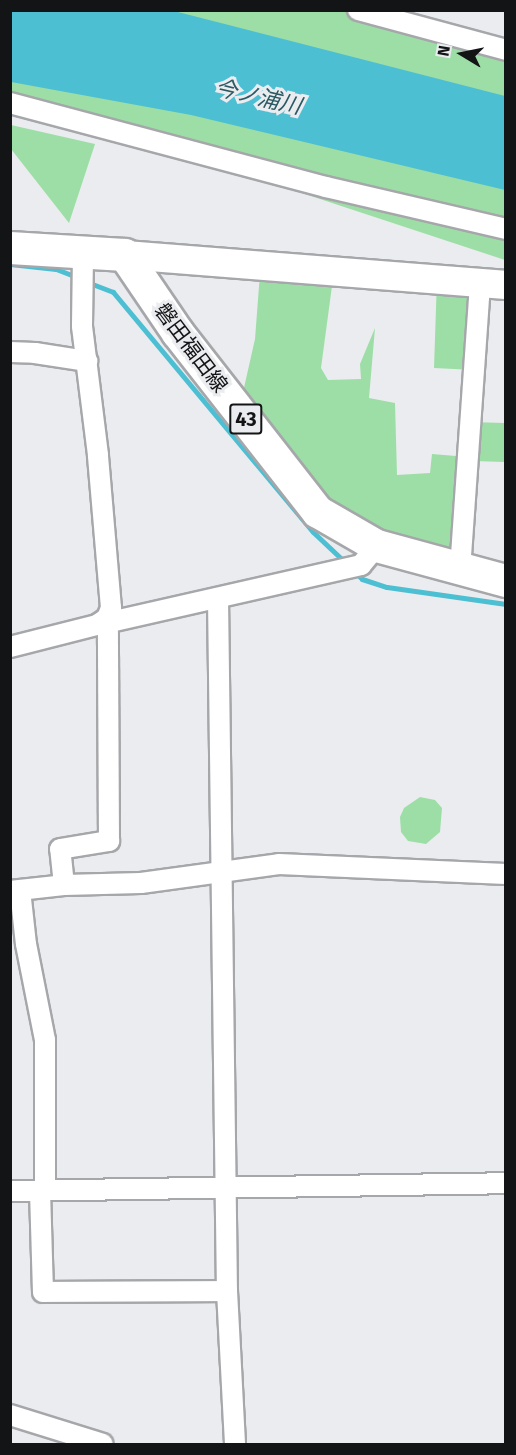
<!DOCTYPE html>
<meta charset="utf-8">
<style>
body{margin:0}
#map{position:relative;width:516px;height:1455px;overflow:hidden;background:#ebecef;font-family:"Fira Sans","Noto Sans JP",sans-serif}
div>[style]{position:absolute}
.green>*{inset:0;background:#9ddea6}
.water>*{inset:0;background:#4dbfd3}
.stream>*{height:5px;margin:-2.5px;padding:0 2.5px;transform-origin:2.5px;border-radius:2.5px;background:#4dbfd3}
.roads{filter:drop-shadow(2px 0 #a6a7aa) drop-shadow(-2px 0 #a6a7aa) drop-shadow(0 2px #a6a7aa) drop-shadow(0 -2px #a6a7aa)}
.street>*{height:20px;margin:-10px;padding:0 10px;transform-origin:10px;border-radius:10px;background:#fff}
.secondary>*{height:28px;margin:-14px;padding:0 14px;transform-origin:14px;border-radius:14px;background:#fff}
.primary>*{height:32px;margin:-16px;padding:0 16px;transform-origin:16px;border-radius:16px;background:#fff}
span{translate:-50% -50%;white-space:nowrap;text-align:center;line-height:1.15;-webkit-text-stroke:6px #ebecef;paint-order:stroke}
.shield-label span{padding:2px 4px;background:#ebecef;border:2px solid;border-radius:4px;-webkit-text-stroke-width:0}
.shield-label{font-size:20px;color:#131415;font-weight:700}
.street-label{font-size:21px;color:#131415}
.water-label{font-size:22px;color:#2a5a63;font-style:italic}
.frame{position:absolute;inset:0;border:12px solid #131415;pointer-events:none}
.north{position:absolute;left:432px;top:24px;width:60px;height:60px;-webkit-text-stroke:4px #ebecef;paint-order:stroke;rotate:280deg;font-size:16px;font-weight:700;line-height:24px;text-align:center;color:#131415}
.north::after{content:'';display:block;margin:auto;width:21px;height:27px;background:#131415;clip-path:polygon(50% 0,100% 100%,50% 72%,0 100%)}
</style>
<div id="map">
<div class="green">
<div style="clip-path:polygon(11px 11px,365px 11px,505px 49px,505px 260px,80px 120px,11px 112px)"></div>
<div style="clip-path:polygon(11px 125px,95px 144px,69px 223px,11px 149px)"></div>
<div style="clip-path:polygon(260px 273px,332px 286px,321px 368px,328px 380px,361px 379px,360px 364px,375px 328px,369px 398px,395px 403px,397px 475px,430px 473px,432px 454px,468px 457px,455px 553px,371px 529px,309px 484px,241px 401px,255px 339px)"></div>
<div style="clip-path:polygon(437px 278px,480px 287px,474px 370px,434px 368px)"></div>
<div style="clip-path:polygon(470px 422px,505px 423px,505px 462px,473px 461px)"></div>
<div style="clip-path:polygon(420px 797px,435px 800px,442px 808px,440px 832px,426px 844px,408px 841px,401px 832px,400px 817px,404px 808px)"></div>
</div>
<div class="water">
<div style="clip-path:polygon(10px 11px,174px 11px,505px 96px,505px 190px,191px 115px,11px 82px)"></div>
</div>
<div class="stream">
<div style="left:10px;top:264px;width:46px;rotate:6.2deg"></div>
<div style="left:56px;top:269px;width:25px;rotate:21deg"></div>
<div style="left:87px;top:282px;width:28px;rotate:21deg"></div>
<div style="left:113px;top:292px;width:312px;rotate:50.2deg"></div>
<div style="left:313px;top:532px;width:47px;rotate:43.3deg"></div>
<div style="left:354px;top:571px;width:11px;rotate:45deg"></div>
<div style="left:362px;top:579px;width:26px;rotate:18deg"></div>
<div style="left:387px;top:587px;width:120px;rotate:8.1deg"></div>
</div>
<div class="roads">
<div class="street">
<div style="left:358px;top:10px;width:153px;rotate:15.1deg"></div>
<div style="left:10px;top:103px;width:327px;rotate:14.9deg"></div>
<div style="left:326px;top:187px;width:185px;rotate:13.1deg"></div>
<div style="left:10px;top:352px;width:25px;rotate:2deg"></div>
<div style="left:35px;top:353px;width:53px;rotate:8.7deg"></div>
<div style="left:460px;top:570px;width:289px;rotate:-86deg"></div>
<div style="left:218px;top:598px;width:693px;rotate:89.26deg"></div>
<div style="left:227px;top:1291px;width:153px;rotate:87deg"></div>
<div style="left:97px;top:625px;width:271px;rotate:-12.8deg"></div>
<div style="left:361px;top:565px;width:25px;rotate:-50deg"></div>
<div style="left:10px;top:647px;width:90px;rotate:-14.2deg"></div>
<div style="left:97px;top:625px;width:12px;rotate:-35deg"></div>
<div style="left:107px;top:618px;width:11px;rotate:-68deg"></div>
<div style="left:111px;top:608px;width:154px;rotate:-94.9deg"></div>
<div style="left:98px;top:455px;width:130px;rotate:-97.1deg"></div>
<div style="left:82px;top:326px;width:73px;rotate:-89.2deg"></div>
<div style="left:64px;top:885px;width:36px;rotate:-96deg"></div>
<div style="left:60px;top:849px;width:50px;rotate:-9.3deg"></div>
<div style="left:109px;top:841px;width:218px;rotate:-90.3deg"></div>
<div style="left:20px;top:890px;width:54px;rotate:83.7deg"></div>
<div style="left:26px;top:944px;width:98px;rotate:78.8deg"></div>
<div style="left:45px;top:1040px;width:151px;rotate:90deg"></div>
<div style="left:10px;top:891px;width:54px;rotate:-6.3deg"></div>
<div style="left:64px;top:885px;width:77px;rotate:-1.5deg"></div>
<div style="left:141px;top:883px;width:139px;rotate:-7.8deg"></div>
<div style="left:279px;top:864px;width:227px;rotate:2.5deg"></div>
<div style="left:10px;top:1191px;width:496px;rotate:-0.9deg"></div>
<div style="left:40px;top:1191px;width:101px;rotate:88.3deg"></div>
<div style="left:43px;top:1292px;width:184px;rotate:-0.3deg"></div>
<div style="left:10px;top:1415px;width:97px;rotate:17.3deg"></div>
</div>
<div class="secondary">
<div style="left:125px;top:255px;width:382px;rotate:4.5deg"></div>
</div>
<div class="primary">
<div style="left:10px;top:248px;width:115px;rotate:3.5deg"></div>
<div style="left:125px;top:255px;width:94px;rotate:55.8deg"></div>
<div style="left:178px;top:333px;width:227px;rotate:52deg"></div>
<div style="left:318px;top:512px;width:68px;rotate:30deg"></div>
<div style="left:377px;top:546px;width:134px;rotate:15.2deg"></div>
</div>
</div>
<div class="shield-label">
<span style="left:246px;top:419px">43</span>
</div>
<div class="street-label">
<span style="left:191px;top:348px;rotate:53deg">磐田福田線</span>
</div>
<div class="water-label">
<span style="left:258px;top:97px;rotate:13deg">今ノ浦川</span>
</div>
<div class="frame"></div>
<div class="north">N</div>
</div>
